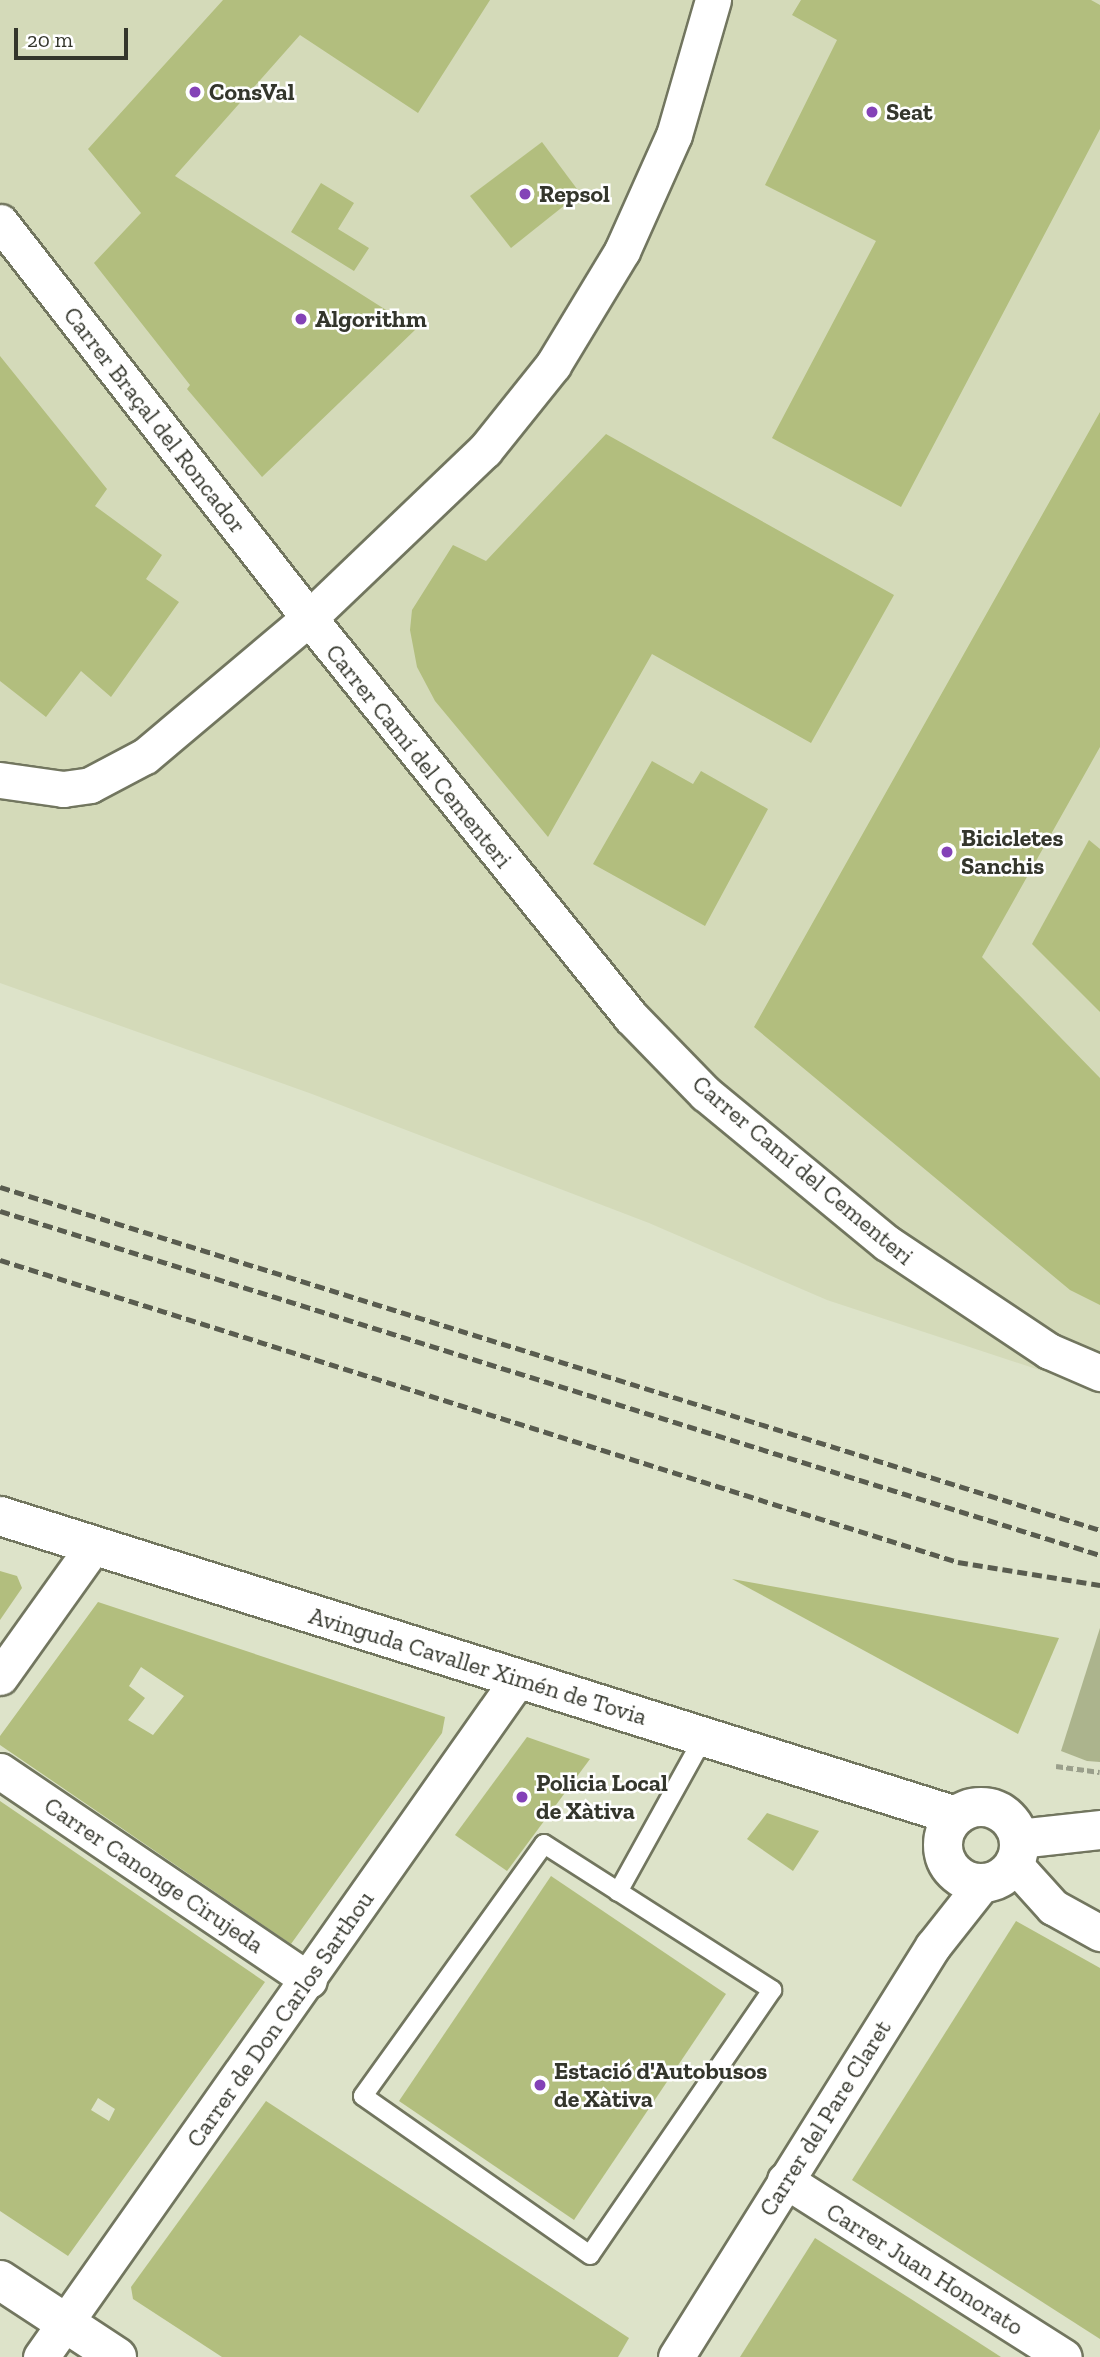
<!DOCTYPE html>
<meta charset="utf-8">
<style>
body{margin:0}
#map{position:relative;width:1100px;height:2357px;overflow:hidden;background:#dde3c9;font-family:"Zilla Slab",serif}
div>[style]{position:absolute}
.built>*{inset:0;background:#d4dab9}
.green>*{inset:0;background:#acb48d}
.building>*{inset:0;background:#b2be7e}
.path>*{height:4.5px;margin-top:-2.25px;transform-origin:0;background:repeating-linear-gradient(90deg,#9a9f8b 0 7px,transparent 0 10.5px)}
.roads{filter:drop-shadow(2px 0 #72765f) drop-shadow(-2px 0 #72765f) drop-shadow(0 2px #72765f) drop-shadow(0 -2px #72765f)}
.service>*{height:18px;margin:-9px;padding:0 9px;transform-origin:9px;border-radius:9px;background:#fff}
.minor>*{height:35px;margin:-17.5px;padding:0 17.5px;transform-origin:17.5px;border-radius:17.5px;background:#fff}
.tertiary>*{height:38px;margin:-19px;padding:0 19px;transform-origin:19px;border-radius:19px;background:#fff}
.tertiary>.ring{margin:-19px;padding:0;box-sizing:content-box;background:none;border:38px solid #fff;border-radius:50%}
.rail>*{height:5px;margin-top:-2.5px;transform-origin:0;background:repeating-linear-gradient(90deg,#595c4f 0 10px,transparent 0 15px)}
.dots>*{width:19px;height:19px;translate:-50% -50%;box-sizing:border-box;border:4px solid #fff;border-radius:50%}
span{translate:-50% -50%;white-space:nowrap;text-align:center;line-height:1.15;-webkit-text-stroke:5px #fff;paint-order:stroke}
.poi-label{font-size:24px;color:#34362c;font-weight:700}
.left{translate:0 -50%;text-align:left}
.street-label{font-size:24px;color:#34362c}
.scale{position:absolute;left:14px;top:28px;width:114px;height:32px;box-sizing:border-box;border:4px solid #34362c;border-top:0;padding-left:9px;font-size:21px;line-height:24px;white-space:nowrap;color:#34362c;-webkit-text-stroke:5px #fff;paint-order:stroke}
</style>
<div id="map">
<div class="built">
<div style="clip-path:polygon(0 0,1100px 0,1100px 1390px,827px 1300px,649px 1223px,312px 1094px,0 983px)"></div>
</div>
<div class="green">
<div style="clip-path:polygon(1100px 1628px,1100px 1762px,1087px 1761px,1061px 1751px)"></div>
</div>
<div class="building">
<div style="clip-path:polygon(223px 0,490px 0,418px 113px,300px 35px,175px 176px,416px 329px,262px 477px,187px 389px,190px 385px,94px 263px,141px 213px,88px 149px)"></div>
<div style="clip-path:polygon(801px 0,1091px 0,1100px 5px,1100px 129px,901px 507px,772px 438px,876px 241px,765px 185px,837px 40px,792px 15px)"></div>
<div style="clip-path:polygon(542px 142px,580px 193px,511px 248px,470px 196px)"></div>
<div style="clip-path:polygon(321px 183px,354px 203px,338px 229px,369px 248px,354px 271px,291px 232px)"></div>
<div style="clip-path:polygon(0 356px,107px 489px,95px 506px,162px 555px,146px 579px,179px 602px,111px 697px,81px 671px,46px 717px,0 681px)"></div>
<div style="clip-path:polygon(1100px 412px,1100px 747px,982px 957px,1100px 1078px,1100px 1305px,1070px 1290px,754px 1027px)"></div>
<div style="clip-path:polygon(606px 434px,894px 595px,811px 743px,652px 654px,548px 837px,435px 701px,417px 667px,410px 630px,412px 610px,453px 545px,486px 561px)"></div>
<div style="clip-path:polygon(652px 761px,693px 784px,701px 771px,768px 809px,705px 926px,593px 864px)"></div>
<div style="clip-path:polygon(1089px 840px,1100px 849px,1100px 1012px,1032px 944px)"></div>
<div style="clip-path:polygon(0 1571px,17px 1576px,22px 1588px,0 1620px)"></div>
<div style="clip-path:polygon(732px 1579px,1059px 1638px,1018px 1734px)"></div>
<div style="clip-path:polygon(evenodd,98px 1602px,445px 1717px,442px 1733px,291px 1944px,0 1745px,0 1736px,98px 1602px,141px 1667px,184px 1696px,153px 1735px,128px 1720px,145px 1698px,129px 1686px,141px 1667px)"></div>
<div style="clip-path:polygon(527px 1737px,590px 1759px,507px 1871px,455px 1835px)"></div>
<div style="clip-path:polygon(evenodd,0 1801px,265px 1982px,68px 2256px,0 2211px,0 1801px,98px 2098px,115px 2109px,109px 2121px,91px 2110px,98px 2098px)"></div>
<div style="clip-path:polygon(767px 1813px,819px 1831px,793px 1871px,747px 1839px)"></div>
<div style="clip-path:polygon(551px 1876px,726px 1994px,574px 2220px,399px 2101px)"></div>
<div style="clip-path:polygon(1016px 1921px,1100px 1968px,1100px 2339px,852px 2180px)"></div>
<div style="clip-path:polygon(266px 2101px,629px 2338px,618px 2357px,222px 2357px,133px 2299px,131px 2287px)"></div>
<div style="clip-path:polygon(815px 2238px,911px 2299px,1001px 2357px,740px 2357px)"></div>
</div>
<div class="path">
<div style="left:1056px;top:1766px;width:44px;rotate:7.8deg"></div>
</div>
<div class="roads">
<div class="service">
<div style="left:544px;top:1844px;width:271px;rotate:32.6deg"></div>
<div style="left:772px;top:1990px;width:321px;rotate:124.5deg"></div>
<div style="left:590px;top:2255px;width:277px;rotate:-145deg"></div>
<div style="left:363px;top:2096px;width:310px;rotate:-54.3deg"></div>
<div style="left:618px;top:1892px;width:177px;rotate:-61deg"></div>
</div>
<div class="minor">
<div style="left:0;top:222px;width:502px;rotate:52.03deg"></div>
<div style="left:309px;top:618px;width:513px;rotate:51.1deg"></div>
<div style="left:631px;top:1017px;width:107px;rotate:45.8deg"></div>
<div style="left:706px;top:1094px;width:234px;rotate:39.5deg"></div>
<div style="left:887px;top:1243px;width:195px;rotate:33.7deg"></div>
<div style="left:1049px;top:1351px;width:56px;rotate:23.3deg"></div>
<div style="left:0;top:780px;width:64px;rotate:8.1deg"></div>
<div style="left:63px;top:789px;width:27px;rotate:-8deg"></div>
<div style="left:90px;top:785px;width:62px;rotate:-27.8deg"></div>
<div style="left:145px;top:756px;width:214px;rotate:-40.1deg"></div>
<div style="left:309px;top:618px;width:243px;rotate:-43.7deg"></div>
<div style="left:485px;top:450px;width:109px;rotate:-51.3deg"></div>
<div style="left:553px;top:365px;width:133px;rotate:-58.8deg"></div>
<div style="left:622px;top:251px;width:127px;rotate:-65.9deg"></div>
<div style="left:674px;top:135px;width:141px;rotate:-73.9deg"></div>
<div style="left:0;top:1677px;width:162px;rotate:-54.5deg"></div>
<div style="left:0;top:1771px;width:373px;rotate:34.1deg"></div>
<div style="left:1015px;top:1865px;width:57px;rotate:47.9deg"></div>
<div style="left:1053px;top:1907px;width:54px;rotate:29deg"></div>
<div style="left:785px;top:2180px;width:330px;rotate:32.4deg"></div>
<div style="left:41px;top:2357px;width:829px;rotate:-54.87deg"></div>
<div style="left:676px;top:2357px;width:485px;rotate:-58deg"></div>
<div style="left:933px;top:1946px;width:79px;rotate:-51.7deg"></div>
</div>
<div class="tertiary">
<div style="left:0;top:1516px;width:1002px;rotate:17.42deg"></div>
<div class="ring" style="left:943px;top:1807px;width:38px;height:38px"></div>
<div style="left:1019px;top:1839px;width:81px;rotate:-6.3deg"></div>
<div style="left:0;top:2280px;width:140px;rotate:33.3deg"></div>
</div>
</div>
<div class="rail">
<div style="left:0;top:1187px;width:1152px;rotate:17.32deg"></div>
<div style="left:0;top:1211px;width:1153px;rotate:17.37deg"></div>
<div style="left:0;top:1260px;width:1004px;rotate:17.5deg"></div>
<div style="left:958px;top:1562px;width:144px;rotate:9.2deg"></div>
</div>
<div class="dots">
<div style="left:195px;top:92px;background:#8442b7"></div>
<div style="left:872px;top:112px;background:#8442b7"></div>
<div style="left:525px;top:194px;background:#8442b7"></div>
<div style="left:301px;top:319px;background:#8442b7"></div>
<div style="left:947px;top:852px;background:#8442b7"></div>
<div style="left:522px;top:1797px;background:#8442b7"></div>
<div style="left:540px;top:2085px;background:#8442b7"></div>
</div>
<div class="poi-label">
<span class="left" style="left:209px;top:92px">ConsVal</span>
<span class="left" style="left:886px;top:112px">Seat</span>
<span class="left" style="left:539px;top:194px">Repsol</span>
<span class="left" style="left:315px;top:319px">Algorithm</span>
<span class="left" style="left:961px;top:852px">Bicicletes<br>Sanchis</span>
<span class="left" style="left:536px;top:1797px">Policia Local<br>de Xàtiva</span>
<span class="left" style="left:554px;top:2085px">Estació d'Autobusos<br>de Xàtiva</span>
</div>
<div class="street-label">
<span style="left:155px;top:420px;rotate:52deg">Carrer Braçal del Roncador</span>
<span style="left:419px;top:756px;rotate:51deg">Carrer Camí del Cementeri</span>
<span style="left:803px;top:1170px;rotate:40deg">Carrer Camí del Cementeri</span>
<span style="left:478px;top:1666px;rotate:17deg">Avinguda Cavaller Ximén de Tovia</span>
<span style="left:154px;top:1875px;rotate:34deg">Carrer Canonge Cirujeda</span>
<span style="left:280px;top:2019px;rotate:-55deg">Carrer de Don Carlos Sarthou</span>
<span style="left:825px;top:2118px;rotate:-58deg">Carrer del Pare Claret</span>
<span style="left:925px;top:2269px;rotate:32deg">Carrer Juan Honorato</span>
</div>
<div class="scale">20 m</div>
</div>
